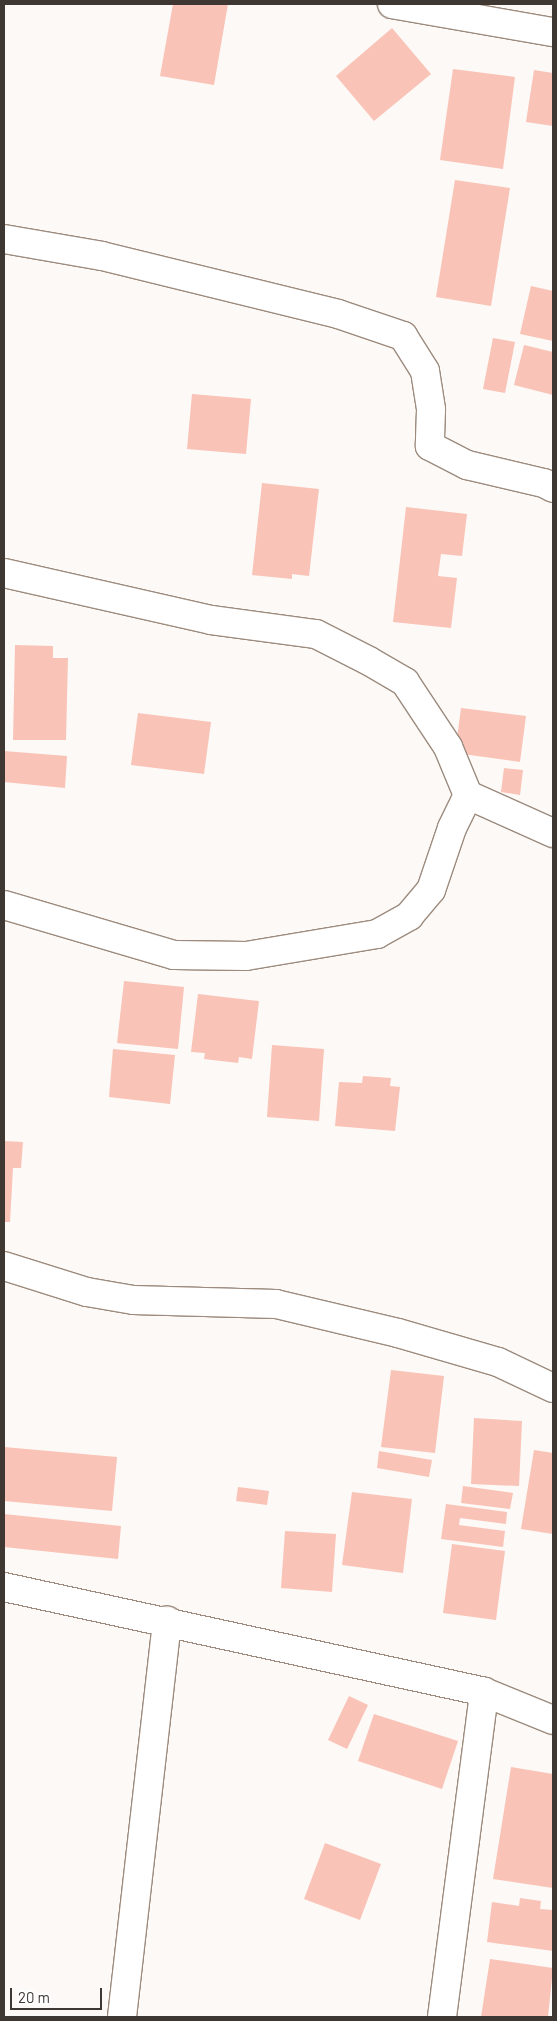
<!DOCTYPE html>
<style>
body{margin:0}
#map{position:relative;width:557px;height:2021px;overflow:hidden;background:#fdf9f6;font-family:Barlow,sans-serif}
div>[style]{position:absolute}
.building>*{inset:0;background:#fac3b7}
.roads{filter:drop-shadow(1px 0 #9c8b7e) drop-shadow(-1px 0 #9c8b7e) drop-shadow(0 1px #9c8b7e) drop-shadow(0 -1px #9c8b7e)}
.minor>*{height:28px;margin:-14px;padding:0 14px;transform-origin:14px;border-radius:14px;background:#fff}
span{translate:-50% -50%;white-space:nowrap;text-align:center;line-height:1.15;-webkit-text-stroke:5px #fff;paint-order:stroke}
.frame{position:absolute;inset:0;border:5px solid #3f3832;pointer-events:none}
.scale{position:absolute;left:10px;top:1988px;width:92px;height:22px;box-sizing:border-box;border:2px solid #3f3832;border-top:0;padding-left:6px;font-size:15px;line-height:18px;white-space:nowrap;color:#3f3832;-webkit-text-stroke:4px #fff;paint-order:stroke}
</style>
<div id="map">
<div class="building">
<div style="clip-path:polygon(173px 4px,228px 4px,214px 85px,160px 76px)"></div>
<div style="clip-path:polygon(392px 28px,431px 74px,374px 121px,336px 76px)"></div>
<div style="clip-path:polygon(453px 69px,515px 77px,503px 169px,440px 160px)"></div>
<div style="clip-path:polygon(534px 70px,553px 73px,553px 126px,526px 122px)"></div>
<div style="clip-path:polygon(455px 180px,510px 188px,491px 306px,436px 297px)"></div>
<div style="clip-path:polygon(531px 286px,553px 291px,553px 341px,520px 334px)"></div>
<div style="clip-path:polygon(493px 338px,515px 342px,505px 393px,483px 389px)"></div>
<div style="clip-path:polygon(524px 345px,553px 352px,553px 395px,514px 385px)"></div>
<div style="clip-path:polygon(192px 394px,251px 399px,246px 454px,187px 449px)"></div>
<div style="clip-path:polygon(262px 483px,319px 489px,309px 576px,292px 574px,292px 579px,252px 575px)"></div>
<div style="clip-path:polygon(406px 507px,467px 514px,462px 556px,441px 554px,438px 576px,457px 578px,451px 628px,393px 622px)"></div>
<div style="clip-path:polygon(15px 645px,53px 646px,53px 658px,68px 658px,66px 740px,13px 740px)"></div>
<div style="clip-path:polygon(461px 708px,526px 716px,520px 762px,455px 753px)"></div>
<div style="clip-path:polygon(138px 713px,211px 722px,204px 774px,131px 765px)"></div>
<div style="clip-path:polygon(4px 751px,67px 756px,65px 788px,4px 782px)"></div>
<div style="clip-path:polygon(504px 768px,523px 770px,520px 795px,501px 792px)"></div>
<div style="clip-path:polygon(124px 981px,184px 987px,178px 1049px,117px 1043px)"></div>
<div style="clip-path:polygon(198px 994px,259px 1001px,252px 1059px,239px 1057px,238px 1063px,204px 1059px,205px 1053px,191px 1052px)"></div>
<div style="clip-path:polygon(272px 1045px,324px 1049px,319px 1121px,267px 1117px)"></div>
<div style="clip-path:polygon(113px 1049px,175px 1055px,170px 1104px,109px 1097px)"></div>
<div style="clip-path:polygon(363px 1076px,391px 1078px,390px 1086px,400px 1087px,395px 1131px,335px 1126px,339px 1082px,362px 1083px)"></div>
<div style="clip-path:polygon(4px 1141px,23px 1142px,21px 1168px,13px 1168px,10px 1222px,4px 1222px)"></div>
<div style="clip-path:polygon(391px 1370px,444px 1376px,435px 1453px,381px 1447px)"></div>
<div style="clip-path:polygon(474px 1418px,522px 1421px,519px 1486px,471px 1484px)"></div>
<div style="clip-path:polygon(4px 1447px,117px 1457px,112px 1511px,4px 1501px)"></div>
<div style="clip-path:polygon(534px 1450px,553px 1453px,553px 1534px,521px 1529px)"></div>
<div style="clip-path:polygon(379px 1451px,432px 1460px,429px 1477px,377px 1468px)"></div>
<div style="clip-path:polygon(463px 1486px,513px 1493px,510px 1509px,461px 1503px)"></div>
<div style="clip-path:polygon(238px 1487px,269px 1491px,267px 1505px,236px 1501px)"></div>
<div style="clip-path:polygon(352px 1492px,412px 1499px,403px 1573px,342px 1565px)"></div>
<div style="clip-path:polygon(446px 1504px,507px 1512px,506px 1524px,460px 1518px,459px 1525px,505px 1531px,503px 1547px,441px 1539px)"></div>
<div style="clip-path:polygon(4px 1514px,121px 1526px,118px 1559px,4px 1547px)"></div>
<div style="clip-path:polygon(285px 1531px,336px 1534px,332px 1592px,281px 1588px)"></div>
<div style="clip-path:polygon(452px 1544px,505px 1551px,496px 1620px,443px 1613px)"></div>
<div style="clip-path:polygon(349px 1696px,368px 1705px,347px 1749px,328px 1740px)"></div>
<div style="clip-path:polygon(374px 1714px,458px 1741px,442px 1789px,358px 1761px)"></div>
<div style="clip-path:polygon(511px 1767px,553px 1774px,553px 1888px,493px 1879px)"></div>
<div style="clip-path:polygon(325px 1843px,381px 1864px,360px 1920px,304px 1899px)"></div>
<div style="clip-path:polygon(520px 1898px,541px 1901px,540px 1909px,553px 1910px,553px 1951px,487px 1942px,492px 1902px,519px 1906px)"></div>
<div style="clip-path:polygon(490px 1959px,553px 1968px,548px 2017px,481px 2017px)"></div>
</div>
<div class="roads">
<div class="minor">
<div style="left:392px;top:4px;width:163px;rotate:9.9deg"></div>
<div style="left:4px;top:239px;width:99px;rotate:9.8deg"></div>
<div style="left:102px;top:256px;width:243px;rotate:13.8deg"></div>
<div style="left:338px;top:314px;width:69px;rotate:18.7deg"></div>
<div style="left:403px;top:336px;width:41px;rotate:57.8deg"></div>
<div style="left:425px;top:371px;width:39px;rotate:81deg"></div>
<div style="left:431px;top:410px;width:36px;rotate:92deg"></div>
<div style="left:430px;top:446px;width:42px;rotate:27.2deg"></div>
<div style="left:467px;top:465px;width:79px;rotate:13.2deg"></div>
<div style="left:544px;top:483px;width:10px;rotate:29deg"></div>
<div style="left:4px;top:573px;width:212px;rotate:12.8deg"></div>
<div style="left:211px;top:620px;width:106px;rotate:7.6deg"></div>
<div style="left:316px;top:634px;width:59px;rotate:27deg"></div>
<div style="left:369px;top:661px;width:42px;rotate:30.3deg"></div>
<div style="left:405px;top:682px;width:78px;rotate:56.5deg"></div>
<div style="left:448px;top:747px;width:52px;rotate:67.4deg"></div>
<div style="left:468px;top:795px;width:93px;rotate:24.1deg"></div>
<div style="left:4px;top:905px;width:177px;rotate:16.4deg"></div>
<div style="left:174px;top:955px;width:72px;rotate:0.8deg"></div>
<div style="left:246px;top:956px;width:133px;rotate:-9.5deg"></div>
<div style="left:377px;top:934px;width:37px;rotate:-29deg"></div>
<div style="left:409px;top:916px;width:34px;rotate:-50deg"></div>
<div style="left:431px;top:890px;width:65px;rotate:-71.3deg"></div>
<div style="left:452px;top:828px;width:37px;rotate:-64deg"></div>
<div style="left:4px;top:1266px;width:87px;rotate:17.4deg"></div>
<div style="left:87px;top:1292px;width:47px;rotate:9.9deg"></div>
<div style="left:133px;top:1300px;width:143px;rotate:1.6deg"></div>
<div style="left:276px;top:1304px;width:125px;rotate:13.4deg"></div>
<div style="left:398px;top:1333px;width:104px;rotate:16.2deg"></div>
<div style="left:498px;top:1362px;width:61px;rotate:25.3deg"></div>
<div style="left:4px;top:1587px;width:491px;rotate:12.3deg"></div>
<div style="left:484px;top:1692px;width:74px;rotate:22.1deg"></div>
<div style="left:122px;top:2017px;width:399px;rotate:-83.5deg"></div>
<div style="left:442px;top:2017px;width:328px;rotate:-82.6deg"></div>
</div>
</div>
<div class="frame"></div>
<div class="scale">20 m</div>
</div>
